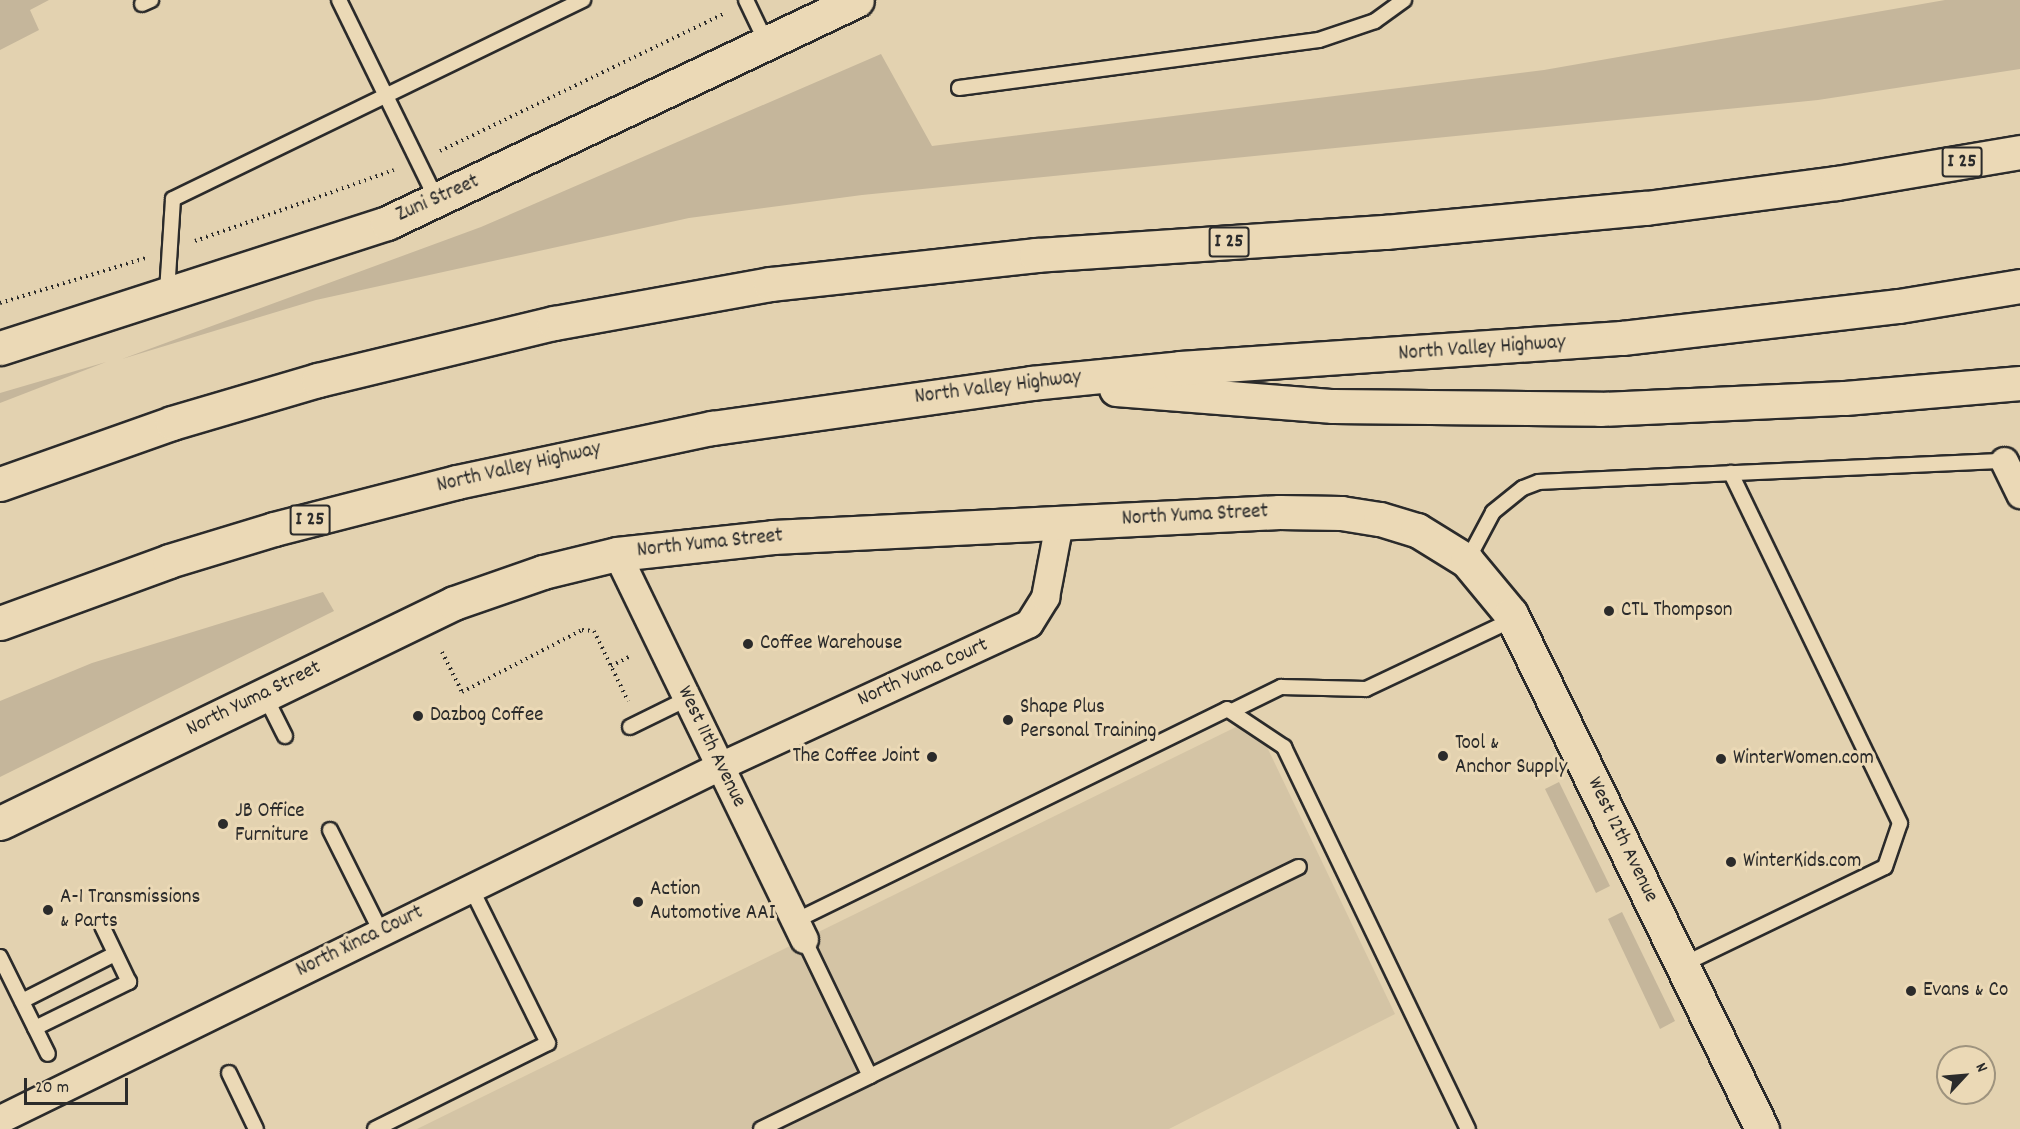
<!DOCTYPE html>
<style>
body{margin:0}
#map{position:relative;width:2020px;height:1129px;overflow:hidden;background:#e3d2b0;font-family:Dekko,sans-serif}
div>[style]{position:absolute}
.built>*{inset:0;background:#d4c4a5}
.green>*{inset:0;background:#c5b69b}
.path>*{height:4px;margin-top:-2px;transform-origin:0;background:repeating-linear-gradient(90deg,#2b2b2b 0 1.5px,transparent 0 6px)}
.roads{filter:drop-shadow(2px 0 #2b2b2b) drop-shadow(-2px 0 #2b2b2b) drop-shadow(0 2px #2b2b2b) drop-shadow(0 -2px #2b2b2b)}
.service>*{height:14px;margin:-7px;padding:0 7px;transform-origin:7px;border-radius:7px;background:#ebd9b6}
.minor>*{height:27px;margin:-13.5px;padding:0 13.5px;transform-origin:13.5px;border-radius:13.5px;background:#ebd9b6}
.tertiary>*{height:33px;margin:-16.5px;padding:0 16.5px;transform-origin:16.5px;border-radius:16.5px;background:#ebd9b6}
.motorway>*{height:33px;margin:-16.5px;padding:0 16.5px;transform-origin:16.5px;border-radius:16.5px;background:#ebd9b6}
.dots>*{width:16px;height:16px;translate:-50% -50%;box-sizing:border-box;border:3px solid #ebd9b6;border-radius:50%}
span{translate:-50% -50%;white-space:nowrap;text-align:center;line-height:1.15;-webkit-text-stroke:6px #ebd9b6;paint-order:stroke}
.shield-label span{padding:2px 4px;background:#ebd9b6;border:2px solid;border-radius:4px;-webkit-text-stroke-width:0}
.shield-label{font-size:20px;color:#2b2b2b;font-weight:700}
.street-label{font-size:21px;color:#2b2b2b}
.poi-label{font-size:21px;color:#2b2b2b}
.left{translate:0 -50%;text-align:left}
.right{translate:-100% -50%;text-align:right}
.north{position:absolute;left:1936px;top:1045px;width:60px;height:60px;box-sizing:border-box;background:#ebd9b6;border:2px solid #9e937e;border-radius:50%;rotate:64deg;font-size:16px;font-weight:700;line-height:24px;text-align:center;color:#2b2b2b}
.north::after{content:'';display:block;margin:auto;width:21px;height:27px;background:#2b2b2b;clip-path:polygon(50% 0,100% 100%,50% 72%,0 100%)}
.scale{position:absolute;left:24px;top:1078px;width:104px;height:27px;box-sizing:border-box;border:3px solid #2b2b2b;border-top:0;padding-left:8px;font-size:18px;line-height:21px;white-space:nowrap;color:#2b2b2b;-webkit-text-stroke:4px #ebd9b6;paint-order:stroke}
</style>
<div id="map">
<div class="built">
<div style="clip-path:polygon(1238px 726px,1267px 747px,1395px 1014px,1169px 1129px,417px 1129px)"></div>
</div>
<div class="green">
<div style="clip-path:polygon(0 0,49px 0,30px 10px,39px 30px,0 50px)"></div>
<div style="clip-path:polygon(1945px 0,2020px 0,2020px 69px,1818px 100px,862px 195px,689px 218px,316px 300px,122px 359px,481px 227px,881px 54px,932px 146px,1544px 70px)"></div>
<div style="clip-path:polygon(106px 362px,0 403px,0 393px)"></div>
<div style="clip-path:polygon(323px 592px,334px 611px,0 777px,0 701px,92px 663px)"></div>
<div style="clip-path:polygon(1559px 782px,1610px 886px,1596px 893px,1545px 789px)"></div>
<div style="clip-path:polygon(1622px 912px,1675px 1021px,1660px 1029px,1608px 919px)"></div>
</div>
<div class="path">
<div style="left:440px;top:151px;width:317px;rotate:-25.8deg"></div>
<div style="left:195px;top:241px;width:211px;rotate:-19.6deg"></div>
<div style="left:0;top:303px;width:152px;rotate:-17.2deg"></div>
<div style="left:442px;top:652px;width:45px;rotate:63.4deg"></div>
<div style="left:462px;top:692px;width:135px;rotate:-27.3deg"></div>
<div style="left:582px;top:630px;width:12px;rotate:5deg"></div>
<div style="left:594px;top:631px;width:78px;rotate:64.1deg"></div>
<div style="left:611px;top:666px;width:20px;rotate:-27deg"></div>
</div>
<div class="roads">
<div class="service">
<div style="left:339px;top:0;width:223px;rotate:63.9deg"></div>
<div style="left:746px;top:0;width:49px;rotate:64.5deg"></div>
<div style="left:142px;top:4px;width:10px;rotate:-24deg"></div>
<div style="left:959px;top:88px;width:363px;rotate:-7.6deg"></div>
<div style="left:1319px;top:40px;width:59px;rotate:-18.7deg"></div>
<div style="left:1375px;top:21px;width:36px;rotate:-36deg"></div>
<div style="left:167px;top:292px;width:93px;rotate:-86.3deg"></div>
<div style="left:173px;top:199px;width:456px;rotate:-25.9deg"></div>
<div style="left:1467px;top:561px;width:55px;rotate:-62deg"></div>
<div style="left:1493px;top:512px;width:38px;rotate:-39deg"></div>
<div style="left:1523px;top:488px;width:17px;rotate:-21deg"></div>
<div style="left:1539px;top:482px;width:465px;rotate:-2.6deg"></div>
<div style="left:264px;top:694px;width:47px;rotate:63.4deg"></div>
<div style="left:1232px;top:711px;width:55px;rotate:-26.1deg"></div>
<div style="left:1281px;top:687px;width:85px;rotate:1.3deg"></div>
<div style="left:1366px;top:689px;width:164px;rotate:-25.3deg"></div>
<div style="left:630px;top:727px;width:64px;rotate:-26.2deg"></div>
<div style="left:330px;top:830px;width:114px;rotate:63.4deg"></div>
<div style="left:795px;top:921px;width:481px;rotate:-26.1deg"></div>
<div style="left:1227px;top:709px;width:69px;rotate:33.7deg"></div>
<div style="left:1284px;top:747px;width:424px;rotate:64.3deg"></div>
<div style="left:804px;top:939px;width:152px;rotate:64.3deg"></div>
<div style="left:870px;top:1076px;width:477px;rotate:-26deg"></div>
<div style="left:0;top:957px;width:108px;rotate:63.7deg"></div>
<div style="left:1682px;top:965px;width:225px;rotate:-25.8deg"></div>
<div style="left:1885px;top:867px;width:46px;rotate:-71.2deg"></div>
<div style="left:1900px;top:823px;width:389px;rotate:-115.8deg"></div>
<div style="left:22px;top:1001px;width:104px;rotate:-26.8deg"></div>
<div style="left:35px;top:1028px;width:105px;rotate:-26.1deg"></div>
<div style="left:129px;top:982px;width:62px;rotate:-115.7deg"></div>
<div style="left:229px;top:1073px;width:62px;rotate:64.3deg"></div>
<div style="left:375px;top:1129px;width:193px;rotate:-26.4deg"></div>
<div style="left:548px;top:1043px;width:173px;rotate:-116.4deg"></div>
<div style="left:761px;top:1129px;width:121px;rotate:-25.9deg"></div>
</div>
<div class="minor">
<div style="left:2004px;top:461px;width:37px;rotate:64deg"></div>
<div style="left:617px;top:554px;width:428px;rotate:64.1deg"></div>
<div style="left:0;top:1119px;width:802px;rotate:-26.12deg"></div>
<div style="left:720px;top:766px;width:340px;rotate:-24.8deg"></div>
<div style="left:1029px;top:623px;width:31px;rotate:-58deg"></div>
<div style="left:1045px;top:597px;width:75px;rotate:-79.3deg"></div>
</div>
<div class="tertiary">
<div style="left:0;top:348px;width:407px;rotate:-17.9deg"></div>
<div style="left:387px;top:223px;width:520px;rotate:-25.38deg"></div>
<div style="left:0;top:823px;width:504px;rotate:-25.85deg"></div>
<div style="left:454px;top:603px;width:94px;rotate:-19.2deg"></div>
<div style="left:543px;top:572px;width:76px;rotate:-13.7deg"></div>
<div style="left:617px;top:554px;width:157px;rotate:-6.2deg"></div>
<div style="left:773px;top:537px;width:507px;rotate:-2.83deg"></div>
<div style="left:1279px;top:512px;width:62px;rotate:0.9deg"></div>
<div style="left:1341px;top:513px;width:39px;rotate:9deg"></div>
<div style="left:1380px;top:519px;width:39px;rotate:17deg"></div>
<div style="left:1417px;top:530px;width:59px;rotate:31.8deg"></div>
<div style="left:1467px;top:561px;width:69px;rotate:50.3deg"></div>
<div style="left:1511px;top:614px;width:573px;rotate:64.02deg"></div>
</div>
<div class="motorway">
<div style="left:1116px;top:389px;width:218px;rotate:4.5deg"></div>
<div style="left:1333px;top:406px;width:267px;rotate:0.6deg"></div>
<div style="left:1600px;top:409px;width:245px;rotate:-2.6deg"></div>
<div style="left:1845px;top:398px;width:176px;rotate:-4.9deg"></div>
<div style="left:0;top:484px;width:182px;rotate:-19.5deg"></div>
<div style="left:172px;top:423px;width:152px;rotate:-16.4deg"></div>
<div style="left:318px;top:380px;width:243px;rotate:-13.6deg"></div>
<div style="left:554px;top:323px;width:219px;rotate:-10.2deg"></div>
<div style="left:770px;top:284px;width:268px;rotate:-6.2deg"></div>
<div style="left:1036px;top:255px;width:350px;rotate:-3.8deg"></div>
<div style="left:1385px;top:232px;width:262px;rotate:-5.3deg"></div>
<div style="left:1646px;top:208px;width:193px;rotate:-7.5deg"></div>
<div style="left:1837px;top:183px;width:186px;rotate:-9.6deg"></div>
<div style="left:0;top:623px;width:180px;rotate:-20.1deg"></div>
<div style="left:169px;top:561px;width:110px;rotate:-16.9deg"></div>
<div style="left:274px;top:529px;width:189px;rotate:-14.4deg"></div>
<div style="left:457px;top:482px;width:261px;rotate:-12deg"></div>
<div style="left:712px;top:428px;width:322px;rotate:-8deg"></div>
<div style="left:1031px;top:383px;width:150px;rotate:-5.7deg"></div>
<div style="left:1180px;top:368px;width:443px;rotate:-3.9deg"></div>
<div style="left:1622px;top:338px;width:279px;rotate:-6.6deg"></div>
<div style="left:1899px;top:306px;width:123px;rotate:-9.4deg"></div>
</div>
</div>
<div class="dots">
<div style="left:1609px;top:611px;background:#2b2b2b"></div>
<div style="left:748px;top:644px;background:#2b2b2b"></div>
<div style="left:418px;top:716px;background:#2b2b2b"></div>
<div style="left:1008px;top:720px;background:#2b2b2b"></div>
<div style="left:1443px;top:756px;background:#2b2b2b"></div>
<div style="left:932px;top:757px;background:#2b2b2b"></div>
<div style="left:1721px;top:759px;background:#2b2b2b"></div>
<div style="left:223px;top:824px;background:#2b2b2b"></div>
<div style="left:1731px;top:862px;background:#2b2b2b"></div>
<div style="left:638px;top:902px;background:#2b2b2b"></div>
<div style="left:48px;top:910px;background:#2b2b2b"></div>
<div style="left:1911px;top:991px;background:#2b2b2b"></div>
</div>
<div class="shield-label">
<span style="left:1962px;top:162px">I 25</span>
<span style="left:1229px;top:242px">I 25</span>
<span style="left:310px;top:520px">I 25</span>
</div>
<div class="street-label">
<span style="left:438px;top:199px;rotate:-24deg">Zuni Street</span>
<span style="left:1482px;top:349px;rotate:-4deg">North Valley Highway</span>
<span style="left:998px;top:388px;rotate:-7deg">North Valley Highway</span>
<span style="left:519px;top:468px;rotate:-13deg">North Valley Highway</span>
<span style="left:1195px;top:516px;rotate:-3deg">North Yuma Street</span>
<span style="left:710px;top:544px;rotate:-6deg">North Yuma Street</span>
<span style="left:923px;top:673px;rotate:-24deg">North Yuma Court</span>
<span style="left:254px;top:699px;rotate:-26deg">North Yuma Street</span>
<span style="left:711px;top:747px;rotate:64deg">West 11th Avenue</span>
<span style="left:1622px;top:840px;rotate:64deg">West 12th Avenue</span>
<span style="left:360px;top:942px;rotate:-26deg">North Xinca Court</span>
</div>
<div class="poi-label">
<span class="left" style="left:1621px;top:611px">CTL Thompson</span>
<span class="left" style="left:760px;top:644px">Coffee Warehouse</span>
<span class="left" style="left:1020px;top:720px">Shape Plus<br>Personal Training</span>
<span class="left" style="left:430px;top:716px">Dazbog Coffee</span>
<span class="left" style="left:1455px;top:756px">Tool &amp;<br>Anchor Supply</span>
<span class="right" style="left:920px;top:757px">The Coffee Joint</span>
<span class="left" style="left:1733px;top:759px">WinterWomen.com</span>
<span class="left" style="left:235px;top:824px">JB Office<br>Furniture</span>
<span class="left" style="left:1743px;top:862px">WinterKids.com</span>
<span class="left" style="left:650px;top:902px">Action<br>Automotive AAI</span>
<span class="left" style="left:60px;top:910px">A-1 Transmissions<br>&amp; Parts</span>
<span class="left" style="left:1923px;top:991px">Evans &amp; Co</span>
</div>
<div class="north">N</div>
<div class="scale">20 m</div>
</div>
